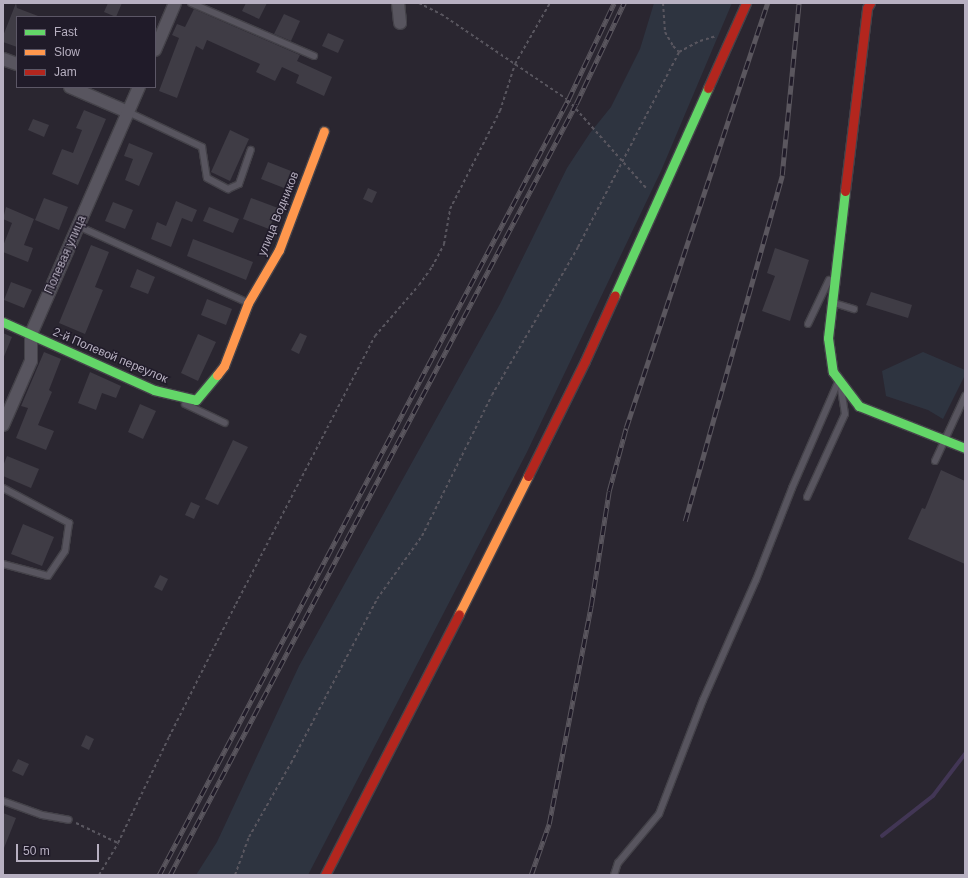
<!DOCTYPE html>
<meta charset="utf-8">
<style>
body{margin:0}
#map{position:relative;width:968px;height:878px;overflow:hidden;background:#2a2630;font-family:Arial,sans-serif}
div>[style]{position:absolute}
.green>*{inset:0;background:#2e3440}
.stream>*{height:3.5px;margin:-1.75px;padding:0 1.75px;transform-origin:1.75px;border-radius:1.75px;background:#423655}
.building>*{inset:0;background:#3f3c45}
.path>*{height:2px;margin-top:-1px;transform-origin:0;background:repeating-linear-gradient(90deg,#59565f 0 3px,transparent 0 6px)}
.roads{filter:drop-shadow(1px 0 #444249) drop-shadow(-1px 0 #444249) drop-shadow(0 1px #444249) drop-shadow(0 -1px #444249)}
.lane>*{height:6px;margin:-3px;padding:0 3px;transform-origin:3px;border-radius:3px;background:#58555f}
.street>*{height:12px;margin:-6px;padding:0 6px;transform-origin:6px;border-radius:6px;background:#58555f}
.fast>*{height:9px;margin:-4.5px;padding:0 4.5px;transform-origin:4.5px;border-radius:4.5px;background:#63d668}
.slow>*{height:9px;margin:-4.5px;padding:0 4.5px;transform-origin:4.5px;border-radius:4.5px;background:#ff974d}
.jam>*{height:9px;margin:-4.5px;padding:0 4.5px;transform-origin:4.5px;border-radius:4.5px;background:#b3261e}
.rail>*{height:4.5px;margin-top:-2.25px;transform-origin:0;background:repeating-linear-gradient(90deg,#201b29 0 9px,#5a565e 0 18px);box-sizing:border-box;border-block:1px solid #5a565e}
span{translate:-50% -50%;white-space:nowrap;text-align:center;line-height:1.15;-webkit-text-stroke:3px #201b29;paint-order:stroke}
.street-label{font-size:12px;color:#b7b0c1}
.frame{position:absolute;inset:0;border:4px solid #b7b0c1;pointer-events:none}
.legend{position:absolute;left:16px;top:16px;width:140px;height:72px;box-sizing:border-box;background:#201b29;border:1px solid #5c5766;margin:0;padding:5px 7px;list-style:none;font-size:12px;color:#b7b0c1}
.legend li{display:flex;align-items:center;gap:8px;height:20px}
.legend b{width:20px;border:1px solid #5c5766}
.scale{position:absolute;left:16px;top:844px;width:83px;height:18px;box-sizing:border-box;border:2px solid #b7b0c1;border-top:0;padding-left:5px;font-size:12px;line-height:14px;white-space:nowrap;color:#b7b0c1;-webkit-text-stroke:3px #201b29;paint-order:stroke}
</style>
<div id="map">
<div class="green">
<div style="clip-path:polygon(654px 3px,732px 3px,661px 171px,527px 452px,308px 875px,196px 875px,217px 842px,299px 666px,500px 304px,567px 168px,590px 133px,611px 107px,640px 49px)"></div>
<div style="clip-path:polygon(923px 352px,965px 370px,965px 375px,943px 419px,928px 410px,886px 396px,882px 371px)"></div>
</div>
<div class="stream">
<div style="left:882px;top:836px;width:65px;rotate:-38.1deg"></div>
<div style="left:933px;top:796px;width:53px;rotate:-52.7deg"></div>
</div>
<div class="building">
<div style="clip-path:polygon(16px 3px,17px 8px,38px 16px,17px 17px,17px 47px,3px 42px,3px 36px)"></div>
<div style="clip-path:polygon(108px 3px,122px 3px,116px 17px,104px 12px)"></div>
<div style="clip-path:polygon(246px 3px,267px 3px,259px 19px,242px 11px)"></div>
<div style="clip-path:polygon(194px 9px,300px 55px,297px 61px,332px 77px,324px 96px,296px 83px,299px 75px,282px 67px,275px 81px,256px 72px,260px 64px,207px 40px,203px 50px,196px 46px,177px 98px,159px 91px,179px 38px,172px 35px,177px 24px,185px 27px)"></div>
<div style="clip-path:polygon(284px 14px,300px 21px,291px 41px,274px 34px)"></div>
<div style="clip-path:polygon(328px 33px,344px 40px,338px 53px,322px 46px)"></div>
<div style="clip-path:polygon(84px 110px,106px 119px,78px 185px,52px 174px,62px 149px,73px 153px,82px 130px,76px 128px)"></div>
<div style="clip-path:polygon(33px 119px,49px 125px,44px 137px,28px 130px)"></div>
<div style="clip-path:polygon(230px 130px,249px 139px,230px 181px,211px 172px)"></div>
<div style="clip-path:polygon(129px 143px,153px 153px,139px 186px,125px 180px,133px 159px,124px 156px)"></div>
<div style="clip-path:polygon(268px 162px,291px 171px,284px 188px,261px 179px)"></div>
<div style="clip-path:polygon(368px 188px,377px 192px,372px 203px,363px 199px)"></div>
<div style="clip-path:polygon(44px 198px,68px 207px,59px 230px,35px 220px)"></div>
<div style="clip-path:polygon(251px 198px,278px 208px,269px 229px,243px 219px)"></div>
<div style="clip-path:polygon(176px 201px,197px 210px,192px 222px,182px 218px,171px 247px,151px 239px,157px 222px,166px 226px)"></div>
<div style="clip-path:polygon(113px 202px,133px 210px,125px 229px,105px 221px)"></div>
<div style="clip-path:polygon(6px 207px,34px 219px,24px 245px,33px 248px,28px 262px,3px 252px,3px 246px,12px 223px,3px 219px)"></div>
<div style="clip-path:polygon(209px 207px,239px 219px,233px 233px,203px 221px)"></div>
<div style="clip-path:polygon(193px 239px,253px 262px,246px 280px,187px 256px)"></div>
<div style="clip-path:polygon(91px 245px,109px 252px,95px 287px,103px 290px,85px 334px,59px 323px)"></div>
<div style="clip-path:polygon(775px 248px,809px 260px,790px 321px,762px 311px,775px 276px,767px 273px)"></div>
<div style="clip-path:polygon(137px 269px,155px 277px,148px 294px,130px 287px)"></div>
<div style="clip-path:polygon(11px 282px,32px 290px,24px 308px,4px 300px)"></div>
<div style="clip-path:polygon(871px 292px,912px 305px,908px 318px,866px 305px)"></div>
<div style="clip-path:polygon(207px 299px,232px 309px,226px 325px,201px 315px)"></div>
<div style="clip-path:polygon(3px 333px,12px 337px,3px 359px)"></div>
<div style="clip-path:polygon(300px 333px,307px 336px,299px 354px,291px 350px)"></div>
<div style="clip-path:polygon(198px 334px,216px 342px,198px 381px,181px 373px)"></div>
<div style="clip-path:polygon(44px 352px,61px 359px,49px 390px,52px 392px,38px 425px,54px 431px,46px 450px,16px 438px,28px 408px,21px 406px)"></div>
<div style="clip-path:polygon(90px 372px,121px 386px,116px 398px,102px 393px,96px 410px,78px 403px)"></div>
<div style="clip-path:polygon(140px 404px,156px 411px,143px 439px,128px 432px)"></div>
<div style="clip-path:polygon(233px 440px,248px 447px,218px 505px,205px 499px)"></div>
<div style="clip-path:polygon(7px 456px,39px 469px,31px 488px,3px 476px,3px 466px)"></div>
<div style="clip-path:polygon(941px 470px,965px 481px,965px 564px,908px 539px,922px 508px,925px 509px)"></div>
<div style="clip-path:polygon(191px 502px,200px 506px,194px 519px,185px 515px)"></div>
<div style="clip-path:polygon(23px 524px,54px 537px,42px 566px,11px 554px)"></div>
<div style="clip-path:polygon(160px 575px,168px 579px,162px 591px,154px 587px)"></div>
<div style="clip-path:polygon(86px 735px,94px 739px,89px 750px,81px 746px)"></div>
<div style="clip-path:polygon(18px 759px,29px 764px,23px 776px,12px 771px)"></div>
<div style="clip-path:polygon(3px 813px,16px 818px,4px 848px,3px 848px)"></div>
</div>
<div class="path">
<div style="left:419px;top:3px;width:25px;rotate:27deg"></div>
<div style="left:441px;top:14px;width:153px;rotate:34.1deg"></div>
<div style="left:568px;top:100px;width:119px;rotate:48.4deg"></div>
<div style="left:663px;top:3px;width:29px;rotate:86deg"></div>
<div style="left:665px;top:32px;width:16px;rotate:60deg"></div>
<div style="left:673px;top:46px;width:8px;rotate:45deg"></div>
<div style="left:76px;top:823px;width:47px;rotate:25.5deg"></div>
<div style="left:99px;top:875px;width:37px;rotate:-59deg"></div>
<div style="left:118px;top:843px;width:118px;rotate:-64.3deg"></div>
<div style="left:169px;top:737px;width:149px;rotate:-63.3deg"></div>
<div style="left:236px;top:604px;width:302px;rotate:-62.6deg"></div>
<div style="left:375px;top:336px;width:67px;rotate:-49.2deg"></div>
<div style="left:419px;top:285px;width:22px;rotate:-54deg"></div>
<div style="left:432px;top:267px;width:26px;rotate:-62deg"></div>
<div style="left:444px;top:244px;width:36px;rotate:-80deg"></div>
<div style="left:450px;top:209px;width:110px;rotate:-63deg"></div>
<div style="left:500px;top:111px;width:49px;rotate:-72.3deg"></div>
<div style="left:515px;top:64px;width:70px;rotate:-60.2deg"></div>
<div style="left:235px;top:875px;width:40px;rotate:-69.8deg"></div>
<div style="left:249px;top:837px;width:85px;rotate:-60.4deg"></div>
<div style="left:291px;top:763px;width:185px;rotate:-62.3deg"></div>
<div style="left:377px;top:599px;width:77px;rotate:-54.5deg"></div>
<div style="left:422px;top:536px;width:157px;rotate:-63.6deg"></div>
<div style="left:492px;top:395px;width:171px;rotate:-59.8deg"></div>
<div style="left:578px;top:247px;width:220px;rotate:-62.6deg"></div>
<div style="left:679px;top:52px;width:24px;rotate:-28deg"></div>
<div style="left:700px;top:41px;width:17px;rotate:-17deg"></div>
</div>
<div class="roads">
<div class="lane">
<div style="left:191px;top:3px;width:134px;rotate:23.3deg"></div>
<div style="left:128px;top:112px;width:82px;rotate:25.3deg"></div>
<div style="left:202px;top:147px;width:31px;rotate:81deg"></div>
<div style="left:207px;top:178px;width:24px;rotate:28deg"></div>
<div style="left:228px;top:189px;width:12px;rotate:-24deg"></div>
<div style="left:239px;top:184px;width:36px;rotate:-71deg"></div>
<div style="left:78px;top:226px;width:184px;rotate:24.3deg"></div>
<div style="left:834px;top:303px;width:21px;rotate:17deg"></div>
<div style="left:808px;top:324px;width:49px;rotate:-64.5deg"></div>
<div style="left:185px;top:404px;width:44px;rotate:25.4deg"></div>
<div style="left:935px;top:461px;width:72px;rotate:-65.2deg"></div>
<div style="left:3px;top:488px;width:75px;rotate:27.9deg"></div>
<div style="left:69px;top:523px;width:28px;rotate:98deg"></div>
<div style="left:65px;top:551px;width:30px;rotate:124deg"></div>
<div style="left:48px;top:576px;width:47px;rotate:-165.1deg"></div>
<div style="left:807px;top:497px;width:91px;rotate:-65.4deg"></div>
<div style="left:845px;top:414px;width:24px;rotate:-99deg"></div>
<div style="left:3px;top:801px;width:41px;rotate:19.7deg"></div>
<div style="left:42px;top:815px;width:27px;rotate:10deg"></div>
<div style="left:614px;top:875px;width:13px;rotate:-72deg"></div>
<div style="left:618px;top:863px;width:64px;rotate:-50.1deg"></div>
<div style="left:659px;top:814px;width:122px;rotate:-68.9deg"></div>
<div style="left:703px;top:700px;width:131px;rotate:-66.2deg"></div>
<div style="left:756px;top:580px;width:99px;rotate:-68.6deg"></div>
<div style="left:792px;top:488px;width:116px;rotate:-66.5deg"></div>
</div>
<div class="street">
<div style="left:398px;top:3px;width:20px;rotate:84deg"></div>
<div style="left:155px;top:50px;width:51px;rotate:-66.9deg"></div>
<div style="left:3px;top:59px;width:15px;rotate:20deg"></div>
<div style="left:70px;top:87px;width:63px;rotate:23.3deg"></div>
<div style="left:3px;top:425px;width:70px;rotate:-66.4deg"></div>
<div style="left:31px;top:361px;width:27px;rotate:-90deg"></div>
<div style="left:31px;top:334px;width:270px;rotate:-66.4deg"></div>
</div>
<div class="fast">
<div style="left:845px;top:191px;width:148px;rotate:96.6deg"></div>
<div style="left:828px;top:338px;width:34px;rotate:82deg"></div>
<div style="left:833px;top:372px;width:43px;rotate:52.6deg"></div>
<div style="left:859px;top:406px;width:114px;rotate:21.6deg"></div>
<div style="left:615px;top:295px;width:227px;rotate:-65.8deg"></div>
<div style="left:3px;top:322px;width:166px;rotate:24.2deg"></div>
<div style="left:154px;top:390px;width:43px;rotate:13.4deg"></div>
<div style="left:196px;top:400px;width:33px;rotate:-50deg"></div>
</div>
<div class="slow">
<div style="left:217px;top:375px;width:11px;rotate:-52deg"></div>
<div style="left:224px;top:366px;width:67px;rotate:-69.1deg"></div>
<div style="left:248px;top:303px;width:61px;rotate:-59.7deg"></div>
<div style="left:279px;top:250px;width:127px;rotate:-69.3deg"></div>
<div style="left:459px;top:614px;width:154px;rotate:-63.4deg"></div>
</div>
<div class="jam">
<div style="left:708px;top:88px;width:93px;rotate:-65.9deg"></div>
<div style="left:845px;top:191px;width:184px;rotate:-83.1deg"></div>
<div style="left:867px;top:8px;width:6px;rotate:-59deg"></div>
<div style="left:528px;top:476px;width:128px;rotate:-63.6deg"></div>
<div style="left:585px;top:361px;width:72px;rotate:-65.6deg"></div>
<div style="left:325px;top:875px;width:293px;rotate:-62.8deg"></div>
</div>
</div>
<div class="rail">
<div style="left:685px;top:521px;width:359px;rotate:-74.3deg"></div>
<div style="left:782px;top:175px;width:173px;rotate:-84.4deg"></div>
<div style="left:159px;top:875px;width:876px;rotate:-62.18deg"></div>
<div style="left:568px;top:100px;width:107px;rotate:-64.6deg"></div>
<div style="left:170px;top:875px;width:871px;rotate:-62.23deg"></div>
<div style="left:576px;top:104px;width:112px;rotate:-64.6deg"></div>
<div style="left:531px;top:875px;width:54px;rotate:-70.6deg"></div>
<div style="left:549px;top:824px;width:222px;rotate:-79.1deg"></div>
<div style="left:591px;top:606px;width:116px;rotate:-81.1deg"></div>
<div style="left:609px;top:491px;width:65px;rotate:-74.9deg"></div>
<div style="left:626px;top:428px;width:448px;rotate:-71.6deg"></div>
</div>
<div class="street-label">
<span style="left:279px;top:214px;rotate:-68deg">улица Водников</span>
<span style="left:66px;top:255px;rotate:-66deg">Полевая улица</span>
<span style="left:110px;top:356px;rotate:23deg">2-й Полевой переулок</span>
</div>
<div class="frame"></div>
<ul class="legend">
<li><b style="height:5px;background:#63d668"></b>Fast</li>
<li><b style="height:5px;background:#ff974d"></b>Slow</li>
<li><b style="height:5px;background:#b3261e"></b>Jam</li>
</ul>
<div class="scale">50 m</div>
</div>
